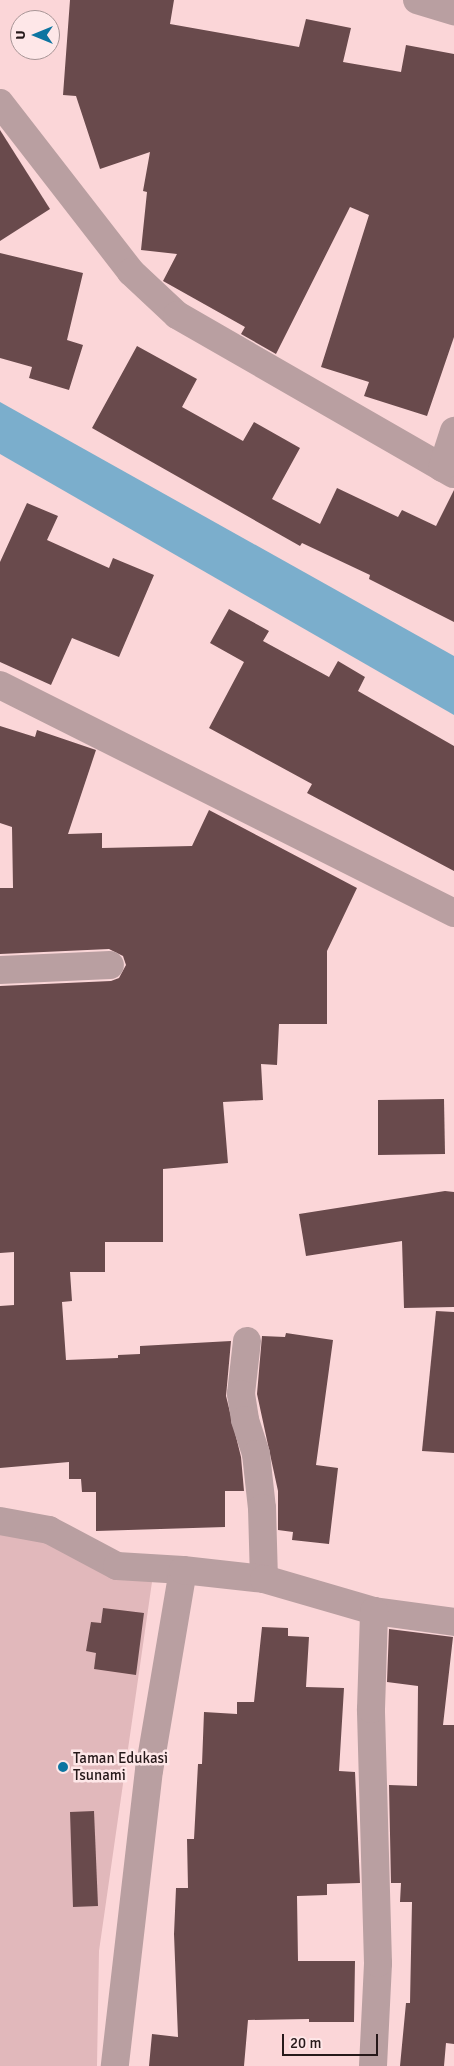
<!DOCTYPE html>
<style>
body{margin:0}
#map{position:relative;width:454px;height:2066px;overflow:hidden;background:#fbd6d8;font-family:Signika,sans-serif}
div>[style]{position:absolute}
.green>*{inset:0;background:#e1b8bb}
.water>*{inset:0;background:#7baecc}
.building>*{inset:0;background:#694a4c}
.minor>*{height:28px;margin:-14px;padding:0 14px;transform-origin:14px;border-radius:14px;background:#b99fa1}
.tertiary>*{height:28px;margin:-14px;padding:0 14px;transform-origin:14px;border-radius:14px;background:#b99fa1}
.dots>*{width:14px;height:14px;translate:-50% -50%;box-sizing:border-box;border:2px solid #fee7e8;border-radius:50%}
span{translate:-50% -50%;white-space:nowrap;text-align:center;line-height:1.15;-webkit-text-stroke:5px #fee7e8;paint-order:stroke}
.poi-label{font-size:15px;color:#26191a}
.left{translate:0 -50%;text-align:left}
.north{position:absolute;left:10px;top:10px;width:50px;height:50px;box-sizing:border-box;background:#fee7e8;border:1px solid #a89596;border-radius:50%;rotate:270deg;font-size:14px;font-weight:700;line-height:20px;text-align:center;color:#26191a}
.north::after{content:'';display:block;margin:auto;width:18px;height:22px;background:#0d75a1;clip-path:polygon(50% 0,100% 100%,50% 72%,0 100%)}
.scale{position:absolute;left:282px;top:2034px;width:96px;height:22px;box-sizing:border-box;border:2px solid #26191a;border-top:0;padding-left:6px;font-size:15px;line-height:18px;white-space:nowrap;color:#26191a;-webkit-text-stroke:4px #fee7e8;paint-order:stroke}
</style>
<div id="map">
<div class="green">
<div style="clip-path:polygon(27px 1530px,82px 1561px,152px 1582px,99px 1951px,97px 2066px,0 2066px,0 1533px)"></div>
</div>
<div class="water">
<div style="clip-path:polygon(0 402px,454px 656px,454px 715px,0 454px)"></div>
</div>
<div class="building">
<div style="clip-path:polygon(70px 0,174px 0,170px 24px,299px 47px,306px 19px,351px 28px,343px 62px,401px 72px,406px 45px,454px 54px,454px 337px,427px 416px,364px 396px,369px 382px,321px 367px,369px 215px,350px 207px,276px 354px,241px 334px,245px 327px,163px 281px,177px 254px,141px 250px,147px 192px,143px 191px,150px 152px,100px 169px,76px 96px,63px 95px)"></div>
<div style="clip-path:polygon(0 130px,50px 209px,0 241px)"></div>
<div style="clip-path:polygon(0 253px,83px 273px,67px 340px,83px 345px,69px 390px,29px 378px,32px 367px,0 358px)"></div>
<div style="clip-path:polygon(137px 346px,197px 379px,182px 407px,243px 441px,254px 422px,300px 448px,272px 499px,320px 524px,337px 488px,398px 517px,402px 510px,436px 526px,454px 490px,454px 622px,369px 579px,370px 575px,302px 543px,300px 546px,92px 428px)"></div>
<div style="clip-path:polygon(27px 503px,58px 516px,47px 540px,109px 568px,113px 558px,154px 575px,119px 657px,72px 638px,51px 685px,0 662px,0 562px)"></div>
<div style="clip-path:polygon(229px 609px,269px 631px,263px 641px,329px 677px,338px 661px,365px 677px,358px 691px,454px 746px,454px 871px,307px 793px,312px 784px,209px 728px,244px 662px,210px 643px)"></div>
<div style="clip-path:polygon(0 726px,35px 737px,37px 730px,96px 750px,68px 834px,102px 833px,102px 848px,192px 846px,209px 810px,357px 888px,327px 951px,327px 1024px,279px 1024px,277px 1065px,261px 1064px,263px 1100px,223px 1102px,228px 1163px,163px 1169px,163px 1242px,105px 1242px,105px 1272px,70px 1272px,72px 1301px,62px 1302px,66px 1360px,118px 1358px,118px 1355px,140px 1354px,140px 1346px,231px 1341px,226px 1396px,241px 1457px,244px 1491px,225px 1491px,225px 1527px,96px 1531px,96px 1492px,82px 1492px,81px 1479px,69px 1479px,69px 1462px,0 1468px,0 1306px,14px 1305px,14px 1252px,0 1253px,0 986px,111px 981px,119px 978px,126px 965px,123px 956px,109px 949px,0 954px,0 888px,13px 888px,12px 827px,0 823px)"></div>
<div style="clip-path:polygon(444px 1099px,445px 1154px,378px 1155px,378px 1100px)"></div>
<div style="clip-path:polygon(445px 1191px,454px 1192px,454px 1307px,404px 1308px,402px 1241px,306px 1256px,299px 1214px)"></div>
<div style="clip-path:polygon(436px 1311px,454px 1312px,454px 1453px,422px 1451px)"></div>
<div style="clip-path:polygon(286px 1333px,333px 1340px,316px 1465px,338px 1468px,329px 1544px,292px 1540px,293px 1532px,278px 1530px,278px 1491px,257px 1394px,262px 1336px,285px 1337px)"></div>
<div style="clip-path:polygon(103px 1608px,144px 1613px,136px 1675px,94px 1669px,96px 1653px,86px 1651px,91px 1622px,101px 1623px)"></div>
<div style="clip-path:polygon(262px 1627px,288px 1628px,288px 1636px,309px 1637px,306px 1687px,344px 1688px,339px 1771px,355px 1772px,360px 1883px,327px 1884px,327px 1895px,297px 1896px,298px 1961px,355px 1961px,354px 2022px,309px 2022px,309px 2019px,248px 2020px,244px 2066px,149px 2066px,152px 2034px,178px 2037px,174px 1934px,176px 1888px,188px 1888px,187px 1839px,194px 1839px,198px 1764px,202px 1764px,204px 1712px,237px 1714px,237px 1702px,254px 1702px)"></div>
<div style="clip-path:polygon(389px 1629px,453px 1637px,443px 1725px,454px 1725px,454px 2044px,446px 2043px,444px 2066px,400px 2066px,406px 2003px,410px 2003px,412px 1902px,400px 1902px,401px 1883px,391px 1883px,389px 1785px,417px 1786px,418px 1686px,387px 1682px)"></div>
<div style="clip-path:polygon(94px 1811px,98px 1906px,73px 1907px,70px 1812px)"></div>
</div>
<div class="minor">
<div style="left:417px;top:0;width:39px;rotate:17deg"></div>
<div style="left:0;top:103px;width:214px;rotate:52.2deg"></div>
<div style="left:131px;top:272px;width:63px;rotate:43.1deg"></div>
<div style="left:177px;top:315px;width:319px;rotate:29.9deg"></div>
<div style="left:442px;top:468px;width:39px;rotate:-72deg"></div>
<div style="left:0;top:970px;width:110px;rotate:-2.6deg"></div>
<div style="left:247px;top:1341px;width:53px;rotate:96.5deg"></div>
<div style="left:241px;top:1394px;width:26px;rotate:81deg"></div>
<div style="left:245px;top:1420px;width:36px;rotate:72deg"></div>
<div style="left:256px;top:1454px;width:54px;rotate:83.7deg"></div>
<div style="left:262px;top:1508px;width:71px;rotate:88.4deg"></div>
<div style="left:0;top:1521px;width:50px;rotate:10.4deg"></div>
<div style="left:49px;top:1530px;width:77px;rotate:27.9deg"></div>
<div style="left:117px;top:1566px;width:66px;rotate:3.5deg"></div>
<div style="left:183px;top:1570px;width:203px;rotate:99.6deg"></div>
<div style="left:149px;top:1770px;width:298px;rotate:96.6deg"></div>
<div style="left:183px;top:1570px;width:81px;rotate:6.3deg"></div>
<div style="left:264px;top:1579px;width:115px;rotate:16.2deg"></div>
<div style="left:374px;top:1611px;width:81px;rotate:7.8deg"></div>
<div style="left:373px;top:2066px;width:103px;rotate:-87.2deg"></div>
<div style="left:378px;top:1963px;width:254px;rotate:-91.6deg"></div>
<div style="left:371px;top:1709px;width:98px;rotate:-88.2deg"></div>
</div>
<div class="tertiary">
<div style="left:0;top:685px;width:508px;rotate:26.67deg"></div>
</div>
<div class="dots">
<div style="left:63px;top:1767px;background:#0d75a1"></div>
</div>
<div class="poi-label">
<span class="left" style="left:73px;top:1767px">Taman Edukasi<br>Tsunami</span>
</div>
<div class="north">U</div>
<div class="scale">20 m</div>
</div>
